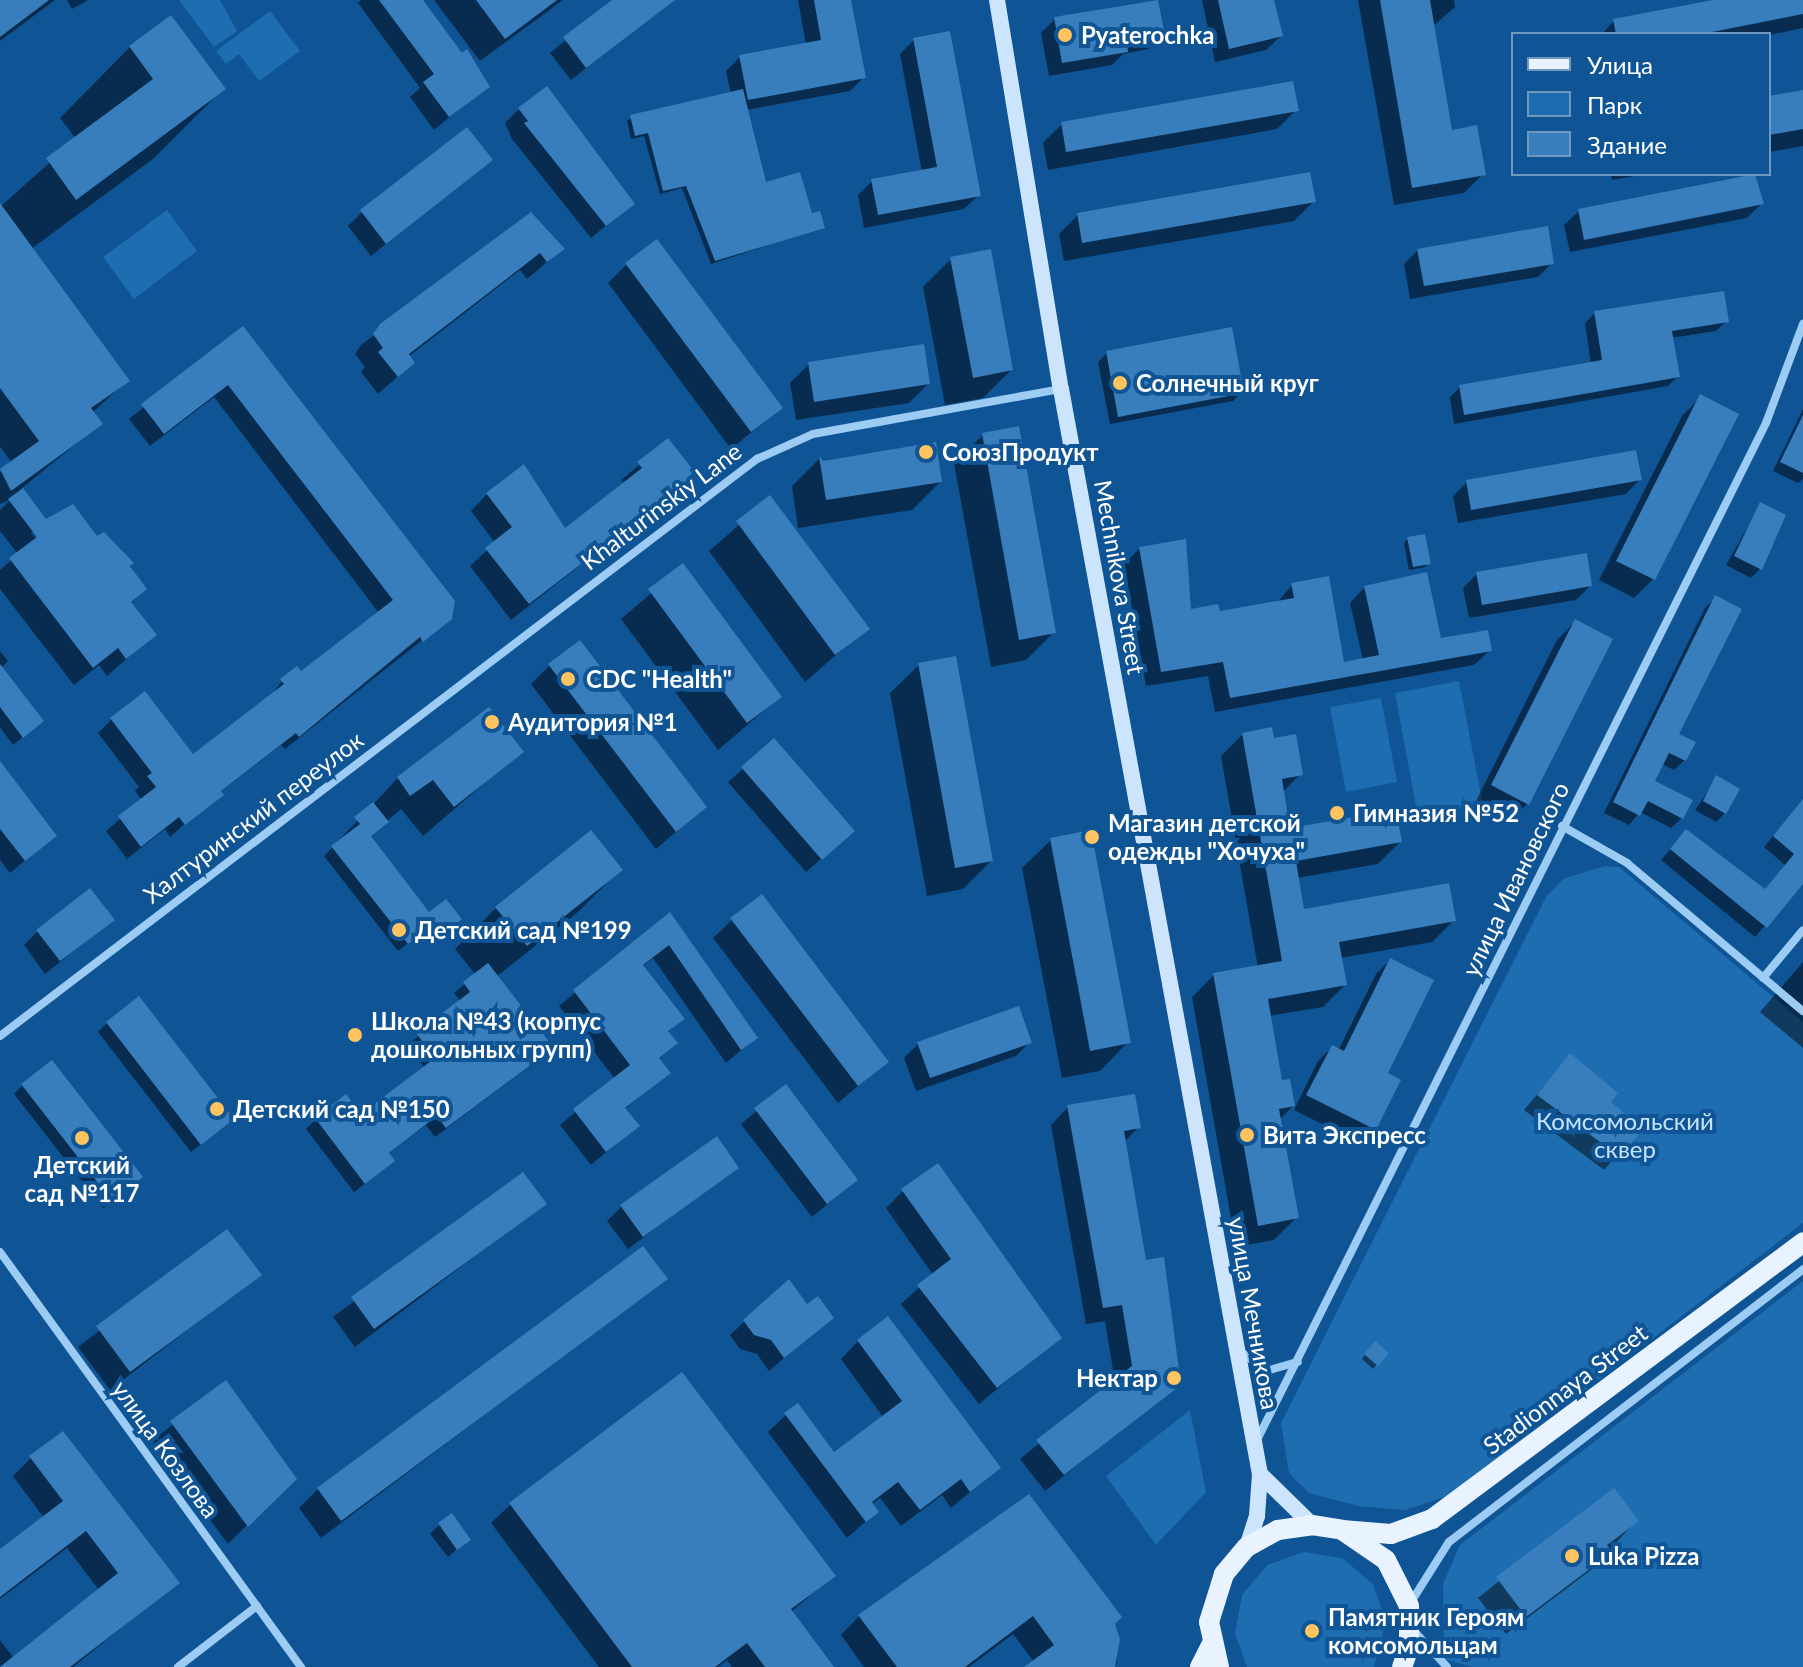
<!DOCTYPE html>
<meta charset="utf-8">
<style>
body{margin:0}
#map{position:relative;width:1803px;height:1667px;overflow:hidden;background:#0f5494;font-family:Lato,sans-serif}
div>[style]{position:absolute}
.green>*{inset:0;background:#1e6db1}
.shadow>*{inset:0;background:#0007}
.building>*{inset:0;background:#387ebc}
.street>*{height:8px;margin:-4px;padding:0 4px;transform-origin:4px;border-radius:4px;background:#9ccbf4}
.secondary>*{height:16px;margin:-8px;padding:0 8px;transform-origin:8px;border-radius:8px;background:#cce5fd}
.primary>*{height:20px;margin:-10px;padding:0 10px;transform-origin:10px;border-radius:10px;background:#e9f3ff}
.dots>*{width:22px;height:22px;translate:-50% -50%;box-sizing:border-box;border:4px solid #0f5494;border-radius:50%}
span{translate:-50% -50%;white-space:nowrap;text-align:center;line-height:1.15;-webkit-text-stroke:8px #0f5494;paint-order:stroke}
.poi-label{font-size:24px;color:#fff;font-weight:700}
.left{translate:0 -50%;text-align:left}
.right{translate:-100% -50%;text-align:right}
.street-label{font-size:24px;color:#fff}
.park-label{font-size:24px;color:#c4e3fe}
.legend{position:absolute;left:1511px;top:32px;width:260px;height:144px;box-sizing:border-box;background:#0f5494;border:2px solid #6f98bf;margin:0;padding:10px 14px;list-style:none;font-size:24px;color:#fff}
.legend li{display:flex;align-items:center;gap:16px;height:40px}
.legend b{width:40px;border:2px solid #6f98bf}
</style>
<div id="map">
<div class="green">
<div style="clip-path:polygon(179px 0,220px 0,237px 31px,214px 47px)"></div>
<div style="clip-path:polygon(270px 11px,300px 51px,259px 81px,239px 54px,226px 64px,216px 51px)"></div>
<div style="clip-path:polygon(167px 210px,197px 251px,134px 299px,103px 257px)"></div>
<div style="clip-path:polygon(1459px 681px,1483px 805px,1418px 817px,1395px 693px)"></div>
<div style="clip-path:polygon(1381px 698px,1397px 782px,1346px 792px,1330px 707px)"></div>
<div style="clip-path:polygon(1605px 866px,1619px 867px,1803px 1022px,1803px 1223px,1447px 1496px,1405px 1510px,1358px 1506px,1309px 1493px,1289px 1473px,1281px 1423px,1546px 897px,1563px 879px)"></div>
<div style="clip-path:polygon(1803px 1281px,1803px 1667px,1472px 1667px,1444px 1659px,1443px 1584px,1460px 1545px)"></div>
<div style="clip-path:polygon(1190px 1410px,1206px 1492px,1156px 1545px,1106px 1476px)"></div>
<div style="clip-path:polygon(1304px 1552px,1342px 1558px,1373px 1584px,1386px 1621px,1374px 1667px,1247px 1667px,1235px 1634px,1242px 1595px,1267px 1565px)"></div>
</div>
<div class="shadow">
<div style="clip-path:polygon(0 0,55px 0,0 41px)"></div>
<div style="clip-path:polygon(67px 0,88px 0,72px 9px)"></div>
<div style="clip-path:polygon(361px 0,420px 0,487px 86px,434px 130px,410px 97px,420px 88px,358px 3px)"></div>
<div style="clip-path:polygon(434px 0,563px 0,480px 61px)"></div>
<div style="clip-path:polygon(615px 0,669px 2px,571px 80px,550px 53px)"></div>
<div style="clip-path:polygon(798px 0,849px 0,864px 77px,850px 91px,746px 110px,765px 185px,823px 227px,711px 264px,682px 188px,660px 194px,644px 136px,631px 139px,627px 120px,731px 94px,726px 71px,740px 57px,806px 45px)"></div>
<div style="clip-path:polygon(1202px 0,1272px 0,1281px 36px,1266px 50px,1215px 62px)"></div>
<div style="clip-path:polygon(1358px 0,1454px 0,1455px 7px,1432px 27px,1450px 132px,1483px 174px,1464px 193px,1394px 205px)"></div>
<div style="clip-path:polygon(1723px 0,1803px 0,1803px 28px,1769px 35px,1602px 34px,1614px 21px)"></div>
<div style="clip-path:polygon(1055px 19px,1162px 35px,1148px 49px,1123px 54px,1112px 65px,1049px 76px,1041px 33px)"></div>
<div style="clip-path:polygon(914px 40px,979px 195px,964px 209px,864px 228px,858px 195px,872px 181px,922px 172px,900px 54px)"></div>
<div style="clip-path:polygon(evenodd,130px 47px,223px 89px,153px 159px,31px 249px,127px 381px,92px 413px,100px 424px,21px 489px,46px 522px,116px 552px,120px 549px,145px 589px,130px 604px,154px 635px,107px 676px,99px 665px,74px 685px,0 589px,0 570px,18px 554px,0 531px,0 510px,11px 499px,0 504px,0 472px,12px 463px,0 447px,0 207px,76px 139px,60px 118px,130px 47px,31px 532px,36px 532px,41px 546px,31px 532px)"></div>
<div style="clip-path:polygon(1803px 92px,1803px 146px,1769px 152px,1769px 98px)"></div>
<div style="clip-path:polygon(519px 109px,632px 204px,591px 238px,512px 139px,505px 123px)"></div>
<div style="clip-path:polygon(1296px 110px,1277px 129px,1048px 170px,1043px 143px,1062px 124px)"></div>
<div style="clip-path:polygon(490px 160px,371px 256px,348px 226px,362px 212px)"></div>
<div style="clip-path:polygon(1611px 174px,1646px 174px,1612px 180px)"></div>
<div style="clip-path:polygon(1756px 176px,1761px 204px,1747px 218px,1570px 252px,1564px 225px,1579px 211px)"></div>
<div style="clip-path:polygon(1313px 202px,1294px 221px,1064px 261px,1059px 234px,1078px 215px)"></div>
<div style="clip-path:polygon(530px 215px,562px 249px,527px 279px,520px 270px,408px 357px,413px 363px,378px 394px,361px 372px,365px 367px,355px 354px,361px 345px)"></div>
<div style="clip-path:polygon(1418px 250px,1552px 263px,1538px 277px,1410px 299px,1404px 264px)"></div>
<div style="clip-path:polygon(951px 259px,1011px 370px,983px 398px,945px 405px,923px 287px)"></div>
<div style="clip-path:polygon(627px 264px,781px 408px,731px 449px,608px 283px)"></div>
<div style="clip-path:polygon(1595px 313px,1726px 321px,1716px 331px,1671px 338px,1678px 376px,1668px 386px,1454px 424px,1450px 397px,1460px 387px,1591px 364px,1585px 323px)"></div>
<div style="clip-path:polygon(243px 328px,450px 618px,285px 749px,281px 745px,219px 793px,170px 837px,165px 829px,127px 859px,106px 831px,142px 800px,135px 791px,139px 787px,98px 733px,111px 720px,145px 694px,193px 756px,270px 697px,282px 681px,301px 674px,379px 613px,214px 397px,150px 446px,129px 419px)"></div>
<div style="clip-path:polygon(1107px 353px,1242px 392px,1233px 401px,1110px 424px,1098px 362px)"></div>
<div style="clip-path:polygon(809px 364px,928px 384px,909px 403px,796px 420px,790px 383px)"></div>
<div style="clip-path:polygon(1701px 397px,1653px 579px,1634px 598px,1599px 580px,1682px 416px)"></div>
<div style="clip-path:polygon(1803px 409px,1803px 479px,1798px 483px,1773px 471px)"></div>
<div style="clip-path:polygon(983px 435px,1054px 632px,1026px 660px,991px 667px,954px 463px)"></div>
<div style="clip-path:polygon(668px 441px,694px 475px,511px 620px,470px 566px,495px 543px,471px 511px,487px 494px,565px 531px,624px 484px,621px 480px)"></div>
<div style="clip-path:polygon(819px 459px,822px 463px,940px 482px,912px 510px,798px 528px,792px 486px)"></div>
<div style="clip-path:polygon(1640px 479px,1626px 494px,1458px 523px,1453px 496px,1467px 482px)"></div>
<div style="clip-path:polygon(770px 498px,867px 628px,805px 682px,709px 551px)"></div>
<div style="clip-path:polygon(1761px 504px,1760px 569px,1751px 578px,1726px 565px)"></div>
<div style="clip-path:polygon(1408px 539px,1429px 563px,1425px 567px,1409px 570px,1404px 543px)"></div>
<div style="clip-path:polygon(1139px 549px,1190px 611px,1218px 614px,1277px 603px,1292px 585px,1342px 664px,1363px 660px,1350px 603px,1365px 587px,1440px 640px,1490px 650px,1474px 665px,1215px 712px,1208px 676px,1146px 686px,1124px 564px)"></div>
<div style="clip-path:polygon(683px 566px,780px 697px,718px 750px,621px 619px)"></div>
<div style="clip-path:polygon(1477px 574px,1590px 586px,1576px 600px,1469px 618px,1463px 588px)"></div>
<div style="clip-path:polygon(1715px 598px,1676px 735px,1685px 760px,1674px 770px,1662px 764px,1653px 782px,1682px 818px,1671px 828px,1640px 812px,1629px 825px,1604px 813px,1705px 608px)"></div>
<div style="clip-path:polygon(1575px 622px,1528px 803px,1509px 822px,1474px 805px,1557px 640px)"></div>
<div style="clip-path:polygon(0 651px,8px 661px,1px 668px,42px 721px,13px 745px,0 727px)"></div>
<div style="clip-path:polygon(550px 665px,705px 807px,656px 849px,531px 684px)"></div>
<div style="clip-path:polygon(919px 665px,991px 861px,963px 889px,927px 896px,890px 693px)"></div>
<div style="clip-path:polygon(1243px 734px,1272px 740px,1300px 774px,1282px 793px,1288px 830px,1400px 842px,1378px 864px,1297px 878px,1303px 911px,1454px 920px,1432px 942px,1340px 958px,1345px 985px,1323px 1007px,1269px 1016px,1280px 1082px,1293px 1106px,1279px 1120px,1296px 1218px,1274px 1240px,1236px 1247px,1192px 997px,1214px 975px,1258px 968px,1221px 756px)"></div>
<div style="clip-path:polygon(774px 741px,838px 844px,806px 872px,728px 782px)"></div>
<div style="clip-path:polygon(522px 751px,423px 836px,401px 809px,369px 837px,429px 915px,451px 928px,435px 940px,426px 929px,398px 951px,324px 856px,398px 778px)"></div>
<div style="clip-path:polygon(0 765px,55px 836px,10px 873px,0 860px)"></div>
<div style="clip-path:polygon(1717px 778px,1725px 813px,1716px 822px,1695px 810px)"></div>
<div style="clip-path:polygon(1803px 800px,1803px 882px,1755px 937px,1661px 860px,1686px 832px,1764px 891px,1785px 865px,1764px 847px)"></div>
<div style="clip-path:polygon(1051px 840px,1128px 1042px,1100px 1071px,1062px 1078px,1022px 868px)"></div>
<div style="clip-path:polygon(620px 870px,579px 911px,496px 977px,541px 1058px,435px 1137px,426px 1125px,388px 1154px,382px 1171px,354px 1192px,306px 1129px,316px 1119px,361px 1117px,425px 1068px,407px 1045px,461px 1002px,454px 993px,476px 975px,455px 949px,496px 908px)"></div>
<div style="clip-path:polygon(112px 920px,45px 974px,24px 945px,38px 931px)"></div>
<div style="clip-path:polygon(732px 920px,886px 1062px,838px 1103px,713px 938px)"></div>
<div style="clip-path:polygon(655px 925px,755px 1038px,726px 1063px,653px 958px,642px 967px,682px 1018px,667px 1033px,675px 1043px,658px 1060px,668px 1073px,624px 1110px,637px 1126px,591px 1165px,560px 1125px,615px 1079px,559px 1006px)"></div>
<div style="clip-path:polygon(1390px 960px,1385px 1074px,1398px 1081px,1374px 1129px,1360px 1143px,1294px 1110px,1318px 1061px,1332px 1047px,1339px 1049px,1376px 974px)"></div>
<div style="clip-path:polygon(1803px 962px,1803px 1048px,1760px 1012px)"></div>
<div style="clip-path:polygon(107px 1023px,222px 1128px,191px 1152px,98px 1032px)"></div>
<div style="clip-path:polygon(1030px 1042px,1016px 1056px,916px 1091px,904px 1058px,918px 1044px)"></div>
<div style="clip-path:polygon(1570px 1056px,1608px 1103px,1640px 1129px,1604px 1170px,1524px 1110px)"></div>
<div style="clip-path:polygon(23px 1085px,131px 1186px,103px 1208px,14px 1094px)"></div>
<div style="clip-path:polygon(785px 1087px,856px 1180px,812px 1217px,741px 1124px)"></div>
<div style="clip-path:polygon(1068px 1107px,1139px 1127px,1124px 1142px,1145px 1263px,1179px 1384px,1045px 1491px,1020px 1459px,1115px 1382px,1105px 1321px,1086px 1324px,1051px 1125px)"></div>
<div style="clip-path:polygon(736px 1167px,628px 1249px,607px 1221px,621px 1207px)"></div>
<div style="clip-path:polygon(523px 1175px,544px 1204px,355px 1347px,333px 1317px)"></div>
<div style="clip-path:polygon(903px 1191px,1059px 1338px,979px 1404px,901px 1304px,933px 1275px,886px 1208px)"></div>
<div style="clip-path:polygon(227px 1232px,259px 1275px,110px 1390px,78px 1347px)"></div>
<div style="clip-path:polygon(665px 1279px,321px 1538px,299px 1508px,318px 1489px)"></div>
<div style="clip-path:polygon(831px 1317px,769px 1371px,757px 1354px,740px 1349px,730px 1335px,744px 1322px)"></div>
<div style="clip-path:polygon(858px 1341px,999px 1468px,951px 1508px,942px 1495px,901px 1526px,880px 1498px,871px 1505px,876px 1512px,847px 1538px,768px 1432px,786px 1415px,833px 1454px,883px 1417px,841px 1359px)"></div>
<div style="clip-path:polygon(1371px 1347px,1387px 1353px,1373px 1369px,1362px 1359px)"></div>
<div style="clip-path:polygon(225px 1383px,294px 1479px,228px 1544px,152px 1441px)"></div>
<div style="clip-path:polygon(31px 1458px,177px 1583px,73px 1667px,0 1667px,0 1640px,13px 1657px,99px 1590px,67px 1548px,0 1599px,0 1552px,44px 1518px,13px 1476px)"></div>
<div style="clip-path:polygon(1613px 1490px,1636px 1521px,1591px 1570px,1506px 1634px,1478px 1598px)"></div>
<div style="clip-path:polygon(1029px 1497px,1113px 1624px,1117px 1665px,1028px 1667px,1034px 1662px,1013px 1634px,969px 1667px,864px 1667px,841px 1635px,859px 1616px)"></div>
<div style="clip-path:polygon(510px 1505px,833px 1576px,791px 1612px,832px 1667px,732px 1667px,727px 1660px,718px 1667px,599px 1667px,491px 1523px)"></div>
<div style="clip-path:polygon(439px 1525px,468px 1540px,448px 1557px,430px 1534px)"></div>
</div>
<div class="building">
<div style="clip-path:polygon(0 0,49px 0,0 37px)"></div>
<div style="clip-path:polygon(379px 0,423px 0,462px 53px,467px 49px,490px 87px,449px 117px,423px 82px,434px 74px)"></div>
<div style="clip-path:polygon(476px 0,557px 0,505px 39px)"></div>
<div style="clip-path:polygon(612px 0,675px 0,586px 68px,563px 37px)"></div>
<div style="clip-path:polygon(814px 0,851px 0,866px 78px,748px 100px,739px 55px,821px 40px)"></div>
<div style="clip-path:polygon(1158px 0,1165px 36px,1127px 43px,1128px 52px,1062px 63px,1054px 17px)"></div>
<div style="clip-path:polygon(1218px 0,1274px 0,1283px 36px,1229px 49px)"></div>
<div style="clip-path:polygon(1380px 0,1430px 0,1452px 130px,1477px 125px,1486px 175px,1412px 188px)"></div>
<div style="clip-path:polygon(1713px 0,1803px 0,1803px 14px,1702px 34px,1616px 34px,1613px 19px)"></div>
<div style="clip-path:polygon(171px 15px,226px 89px,76px 200px,46px 158px,153px 79px,129px 46px)"></div>
<div style="clip-path:polygon(950px 31px,981px 196px,878px 215px,871px 179px,937px 167px,913px 38px)"></div>
<div style="clip-path:polygon(1293px 81px,1299px 111px,1066px 152px,1061px 122px)"></div>
<div style="clip-path:polygon(547px 86px,635px 204px,606px 226px,524px 123px,528px 121px,518px 108px)"></div>
<div style="clip-path:polygon(743px 89px,766px 182px,800px 172px,812px 213px,820px 211px,825px 228px,715px 261px,686px 186px,663px 191px,648px 133px,635px 136px,630px 115px)"></div>
<div style="clip-path:polygon(1803px 90px,1803px 129px,1769px 135px,1769px 96px)"></div>
<div style="clip-path:polygon(467px 127px,493px 160px,386px 244px,360px 210px)"></div>
<div style="clip-path:polygon(1310px 172px,1316px 202px,1082px 243px,1077px 213px)"></div>
<div style="clip-path:polygon(1755px 174px,1764px 204px,1584px 240px,1578px 209px)"></div>
<div style="clip-path:polygon(0 203px,130px 381px,91px 408px,103px 424px,11px 491px,0 469px,39px 441px,0 388px)"></div>
<div style="clip-path:polygon(531px 212px,565px 249px,547px 262px,540px 253px,409px 354px,415px 363px,398px 377px,378px 352px,383px 348px,373px 334px,380px 324px)"></div>
<div style="clip-path:polygon(1548px 226px,1554px 264px,1424px 286px,1417px 249px)"></div>
<div style="clip-path:polygon(657px 239px,783px 408px,751px 432px,625px 263px)"></div>
<div style="clip-path:polygon(991px 249px,1013px 370px,973px 378px,950px 257px)"></div>
<div style="clip-path:polygon(1724px 291px,1729px 322px,1672px 331px,1680px 377px,1464px 415px,1459px 385px,1602px 360px,1594px 311px)"></div>
<div style="clip-path:polygon(243px 326px,455px 601px,452px 619px,423px 642px,420px 637px,299px 737px,296px 733px,221px 791px,224px 795px,185px 825px,179px 817px,141px 847px,118px 816px,156px 787px,147px 776px,152px 773px,110px 718px,145px 691px,193px 754px,284px 684px,280px 679px,297px 666px,301px 671px,393px 600px,228px 385px,164px 434px,141px 404px)"></div>
<div style="clip-path:polygon(1232px 327px,1244px 393px,1118px 417px,1106px 351px)"></div>
<div style="clip-path:polygon(924px 344px,930px 384px,814px 402px,808px 362px)"></div>
<div style="clip-path:polygon(1700px 394px,1739px 414px,1655px 580px,1616px 561px)"></div>
<div style="clip-path:polygon(1803px 415px,1803px 473px,1780px 462px)"></div>
<div style="clip-path:polygon(1019px 426px,1056px 633px,1019px 640px,982px 433px)"></div>
<div style="clip-path:polygon(668px 438px,697px 475px,529px 604px,485px 548px,512px 527px,486px 493px,524px 464px,565px 528px,642px 468px,637px 462px)"></div>
<div style="clip-path:polygon(936px 442px,942px 482px,826px 500px,819px 456px,823px 461px)"></div>
<div style="clip-path:polygon(1636px 450px,1642px 480px,1471px 510px,1466px 480px)"></div>
<div style="clip-path:polygon(23px 488px,46px 519px,73px 504px,97px 536px,104px 532px,134px 563px,130px 566px,147px 589px,131px 602px,157px 635px,126px 659px,118px 648px,93px 668px,9px 558px,37px 537px,8px 499px)"></div>
<div style="clip-path:polygon(770px 495px,870px 629px,835px 655px,736px 521px)"></div>
<div style="clip-path:polygon(1760px 502px,1786px 515px,1762px 570px,1734px 556px)"></div>
<div style="clip-path:polygon(1425px 534px,1431px 564px,1413px 567px,1407px 537px)"></div>
<div style="clip-path:polygon(1186px 539px,1191px 609px,1218px 604px,1220px 611px,1294px 598px,1291px 583px,1329px 576px,1344px 662px,1379px 655px,1364px 586px,1427px 572px,1441px 638px,1488px 630px,1492px 651px,1230px 698px,1223px 662px,1161px 672px,1139px 547px)"></div>
<div style="clip-path:polygon(1587px 553px,1592px 586px,1482px 605px,1476px 572px)"></div>
<div style="clip-path:polygon(683px 563px,782px 697px,747px 723px,648px 589px)"></div>
<div style="clip-path:polygon(1715px 595px,1742px 609px,1679px 734px,1696px 742px,1686px 761px,1669px 753px,1655px 781px,1693px 800px,1683px 819px,1648px 801px,1640px 816px,1613px 802px)"></div>
<div style="clip-path:polygon(1575px 619px,1613px 639px,1529px 805px,1491px 785px)"></div>
<div style="clip-path:polygon(580px 640px,707px 807px,676px 832px,548px 664px)"></div>
<div style="clip-path:polygon(956px 656px,993px 861px,955px 868px,918px 663px)"></div>
<div style="clip-path:polygon(0 664px,44px 721px,23px 738px,0 707px)"></div>
<div style="clip-path:polygon(489px 707px,524px 752px,454px 807px,433px 780px,410px 796px,397px 777px)"></div>
<div style="clip-path:polygon(1272px 727px,1274px 738px,1296px 734px,1303px 775px,1282px 779px,1290px 828px,1396px 810px,1402px 842px,1296px 861px,1304px 909px,1449px 883px,1456px 921px,1339px 942px,1347px 985px,1268px 999px,1282px 1080px,1290px 1079px,1295px 1106px,1279px 1109px,1299px 1218px,1258px 1226px,1213px 973px,1282px 961px,1242px 733px)"></div>
<div style="clip-path:polygon(774px 738px,855px 831px,822px 860px,741px 767px)"></div>
<div style="clip-path:polygon(0 761px,57px 836px,25px 861px,0 829px)"></div>
<div style="clip-path:polygon(1716px 775px,1740px 789px,1726px 814px,1703px 801px)"></div>
<div style="clip-path:polygon(1803px 799px,1803px 884px,1767px 928px,1670px 849px,1686px 829px,1765px 889px,1794px 854px,1773px 836px)"></div>
<div style="clip-path:polygon(373px 802px,389px 822px,371px 836px,429px 912px,446px 899px,462px 919px,445px 933px,436px 922px,408px 944px,331px 846px,360px 824px,354px 817px)"></div>
<div style="clip-path:polygon(591px 830px,623px 870px,527px 946px,495px 907px)"></div>
<div style="clip-path:polygon(1091px 830px,1131px 1043px,1090px 1051px,1050px 838px)"></div>
<div style="clip-path:polygon(90px 888px,115px 920px,60px 961px,36px 930px)"></div>
<div style="clip-path:polygon(762px 894px,889px 1062px,858px 1086px,730px 918px)"></div>
<div style="clip-path:polygon(670px 912px,758px 1038px,741px 1050px,669px 945px,643px 965px,685px 1019px,668px 1031px,678px 1043px,659px 1058px,671px 1073px,625px 1108px,640px 1126px,606px 1152px,573px 1109px,630px 1065px,573px 990px)"></div>
<div style="clip-path:polygon(1390px 958px,1434px 980px,1388px 1073px,1401px 1080px,1376px 1130px,1306px 1095px,1332px 1045px,1344px 1051px)"></div>
<div style="clip-path:polygon(488px 963px,554px 1048px,446px 1128px,437px 1116px,389px 1153px,395px 1161px,365px 1184px,315px 1118px,346px 1094px,361px 1114px,435px 1058px,416px 1033px,470px 992px,463px 982px)"></div>
<div style="clip-path:polygon(139px 996px,234px 1119px,201px 1145px,106px 1022px)"></div>
<div style="clip-path:polygon(1019px 1006px,1032px 1043px,930px 1078px,917px 1042px)"></div>
<div style="clip-path:polygon(1570px 1053px,1618px 1093px,1611px 1102px,1643px 1129px,1620px 1157px,1537px 1095px)"></div>
<div style="clip-path:polygon(52px 1060px,143px 1177px,112px 1201px,21px 1084px)"></div>
<div style="clip-path:polygon(786px 1084px,858px 1180px,827px 1204px,754px 1108px)"></div>
<div style="clip-path:polygon(1135px 1094px,1141px 1128px,1124px 1131px,1146px 1260px,1164px 1257px,1181px 1385px,1064px 1475px,1036px 1440px,1132px 1366px,1122px 1305px,1103px 1308px,1067px 1105px)"></div>
<div style="clip-path:polygon(717px 1136px,739px 1168px,643px 1237px,620px 1205px)"></div>
<div style="clip-path:polygon(938px 1163px,1062px 1338px,997px 1388px,917px 1285px,951px 1259px,901px 1189px)"></div>
<div style="clip-path:polygon(523px 1172px,547px 1204px,374px 1329px,351px 1297px)"></div>
<div style="clip-path:polygon(227px 1229px,262px 1275px,130px 1372px,96px 1326px)"></div>
<div style="clip-path:polygon(643px 1246px,668px 1279px,341px 1521px,317px 1488px)"></div>
<div style="clip-path:polygon(789px 1279px,807px 1304px,818px 1296px,834px 1318px,784px 1358px,771px 1340px,754px 1335px,743px 1320px)"></div>
<div style="clip-path:polygon(888px 1316px,1001px 1468px,970px 1492px,961px 1479px,920px 1510px,898px 1482px,872px 1502px,879px 1512px,866px 1522px,784px 1413px,798px 1403px,834px 1452px,902px 1401px,857px 1340px)"></div>
<div style="clip-path:polygon(1375px 1341px,1389px 1353px,1378px 1366px,1364px 1354px)"></div>
<div style="clip-path:polygon(682px 1372px,836px 1576px,791px 1609px,834px 1667px,765px 1667px,747px 1643px,715px 1667px,632px 1667px,509px 1503px)"></div>
<div style="clip-path:polygon(226px 1380px,297px 1479px,248px 1527px,170px 1421px)"></div>
<div style="clip-path:polygon(63px 1431px,180px 1583px,70px 1667px,0 1667px,118px 1573px,86px 1531px,0 1597px,0 1549px,63px 1501px,29px 1456px)"></div>
<div style="clip-path:polygon(1614px 1488px,1639px 1521px,1607px 1545px,1612px 1552px,1526px 1617px,1496px 1577px)"></div>
<div style="clip-path:polygon(1029px 1494px,1122px 1617px,1115px 1624px,1120px 1639px,1115px 1667px,1024px 1667px,1054px 1645px,1033px 1616px,965px 1667px,897px 1667px,858px 1615px)"></div>
<div style="clip-path:polygon(452px 1513px,471px 1540px,457px 1550px,438px 1523px)"></div>
</div>
<div class="street">
<div style="left:1562px;top:826px;width:75px;rotate:29.6deg"></div>
<div style="left:1627px;top:863px;width:230px;rotate:40.1deg"></div>
<div style="left:1763px;top:978px;width:62px;rotate:-50.2deg"></div>
<div style="left:0;top:1036px;width:952px;rotate:-37.32deg"></div>
<div style="left:757px;top:459px;width:61px;rotate:-24.1deg"></div>
<div style="left:813px;top:434px;width:251px;rotate:-10.3deg"></div>
<div style="left:0;top:1252px;width:513px;rotate:54.05deg"></div>
<div style="left:1240px;top:1351px;width:33px;rotate:38deg"></div>
<div style="left:1266px;top:1371px;width:33px;rotate:-16deg"></div>
<div style="left:1256px;top:1442px;width:1140px;rotate:-63.41deg"></div>
<div style="left:1766px;top:423px;width:106px;rotate:-69.5deg"></div>
<div style="left:1411px;top:1602px;width:71px;rotate:-57.7deg"></div>
<div style="left:1449px;top:1542px;width:447px;rotate:-37.6deg"></div>
<div style="left:1413px;top:1630px;width:50px;rotate:47.4deg"></div>
<div style="left:178px;top:1667px;width:100px;rotate:-37.7deg"></div>
</div>
<div class="secondary">
<div style="left:997px;top:0;width:394px;rotate:80.7deg"></div>
<div style="left:1061px;top:389px;width:1103px;rotate:79.61deg"></div>
<div style="left:1260px;top:1474px;width:42px;rotate:94.1deg"></div>
<div style="left:1257px;top:1516px;width:33px;rotate:108deg"></div>
<div style="left:1260px;top:1474px;width:73px;rotate:44.4deg"></div>
</div>
<div class="primary">
<div style="left:1342px;top:1530px;width:49px;rotate:4.7deg"></div>
<div style="left:1391px;top:1534px;width:44px;rotate:-20.1deg"></div>
<div style="left:1432px;top:1519px;width:463px;rotate:-36.7deg"></div>
<div style="left:1200px;top:1667px;width:25px;rotate:-63deg"></div>
<div style="left:1219px;top:1667px;width:46px;rotate:-102.5deg"></div>
<div style="left:1209px;top:1622px;width:50px;rotate:-72.6deg"></div>
<div style="left:1224px;top:1574px;width:35px;rotate:-50deg"></div>
<div style="left:1247px;top:1547px;width:35px;rotate:-29deg"></div>
<div style="left:1278px;top:1530px;width:34px;rotate:-8deg"></div>
<div style="left:1312px;top:1525px;width:30px;rotate:9deg"></div>
<div style="left:1342px;top:1530px;width:53px;rotate:34.3deg"></div>
<div style="left:1386px;top:1560px;width:51px;rotate:63.4deg"></div>
<div style="left:1409px;top:1606px;width:41px;rotate:90deg"></div>
<div style="left:1409px;top:1647px;width:21px;rotate:109deg"></div>
</div>
<div class="dots">
<div style="left:1065px;top:35px;background:#ffc35f"></div>
<div style="left:1120px;top:383px;background:#ffc35f"></div>
<div style="left:926px;top:452px;background:#ffc35f"></div>
<div style="left:568px;top:679px;background:#ffc35f"></div>
<div style="left:492px;top:722px;background:#ffc35f"></div>
<div style="left:1337px;top:813px;background:#ffc35f"></div>
<div style="left:1092px;top:837px;background:#ffc35f"></div>
<div style="left:399px;top:930px;background:#ffc35f"></div>
<div style="left:355px;top:1035px;background:#ffc35f"></div>
<div style="left:217px;top:1109px;background:#ffc35f"></div>
<div style="left:1247px;top:1135px;background:#ffc35f"></div>
<div style="left:82px;top:1138px;background:#ffc35f"></div>
<div style="left:1174px;top:1378px;background:#ffc35f"></div>
<div style="left:1572px;top:1556px;background:#ffc35f"></div>
<div style="left:1312px;top:1631px;background:#ffc35f"></div>
</div>
<div class="poi-label">
<span class="left" style="left:1081px;top:35px">Pyaterochka</span>
<span class="left" style="left:1136px;top:383px">Солнечный круг</span>
<span class="left" style="left:942px;top:452px">СоюзПродукт</span>
<span class="left" style="left:586px;top:679px">CDC "Health"</span>
<span class="left" style="left:508px;top:722px">Аудитория №1</span>
<span class="left" style="left:1353px;top:813px">Гимназия №52</span>
<span class="left" style="left:1108px;top:837px">Магазин детской<br>одежды "Хочуха"</span>
<span class="left" style="left:415px;top:930px">Детский сад №199</span>
<span class="left" style="left:371px;top:1035px">Школа №43 (корпус<br>дошкольных групп)</span>
<span class="left" style="left:233px;top:1109px">Детский сад №150</span>
<span class="left" style="left:1263px;top:1135px">Вита Экспресс</span>
<span style="left:82px;top:1179px">Детский<br>сад №117</span>
<span class="right" style="left:1158px;top:1378px">Нектар</span>
<span class="left" style="left:1588px;top:1556px">Luka Pizza</span>
<span class="left" style="left:1328px;top:1631px">Памятник Героям<br>комсомольцам</span>
</div>
<div class="street-label">
<span style="left:661px;top:506px;rotate:-37deg">Khalturinskiy Lane</span>
<span style="left:1120px;top:577px;rotate:80deg">Mechnikova Street</span>
<span style="left:253px;top:817px;rotate:-37deg">Халтуринский переулок</span>
<span style="left:1515px;top:879px;rotate:-64deg">улица Ивановского</span>
<span style="left:1254px;top:1313px;rotate:80deg">улица Мечникова</span>
<span style="left:1565px;top:1389px;rotate:-37deg">Stadionnaya Street</span>
<span style="left:166px;top:1449px;rotate:54deg">улица Козлова</span>
</div>
<div class="park-label">
<span style="left:1625px;top:1135px">Комсомольский<br>сквер</span>
</div>
<ul class="legend">
<li><b style="height:10px;background:#e9f3ff"></b>Улица</li>
<li><b style="height:22px;background:#1e6db1"></b>Парк</li>
<li><b style="height:22px;background:#387ebc"></b>Здание</li>
</ul>
</div>
